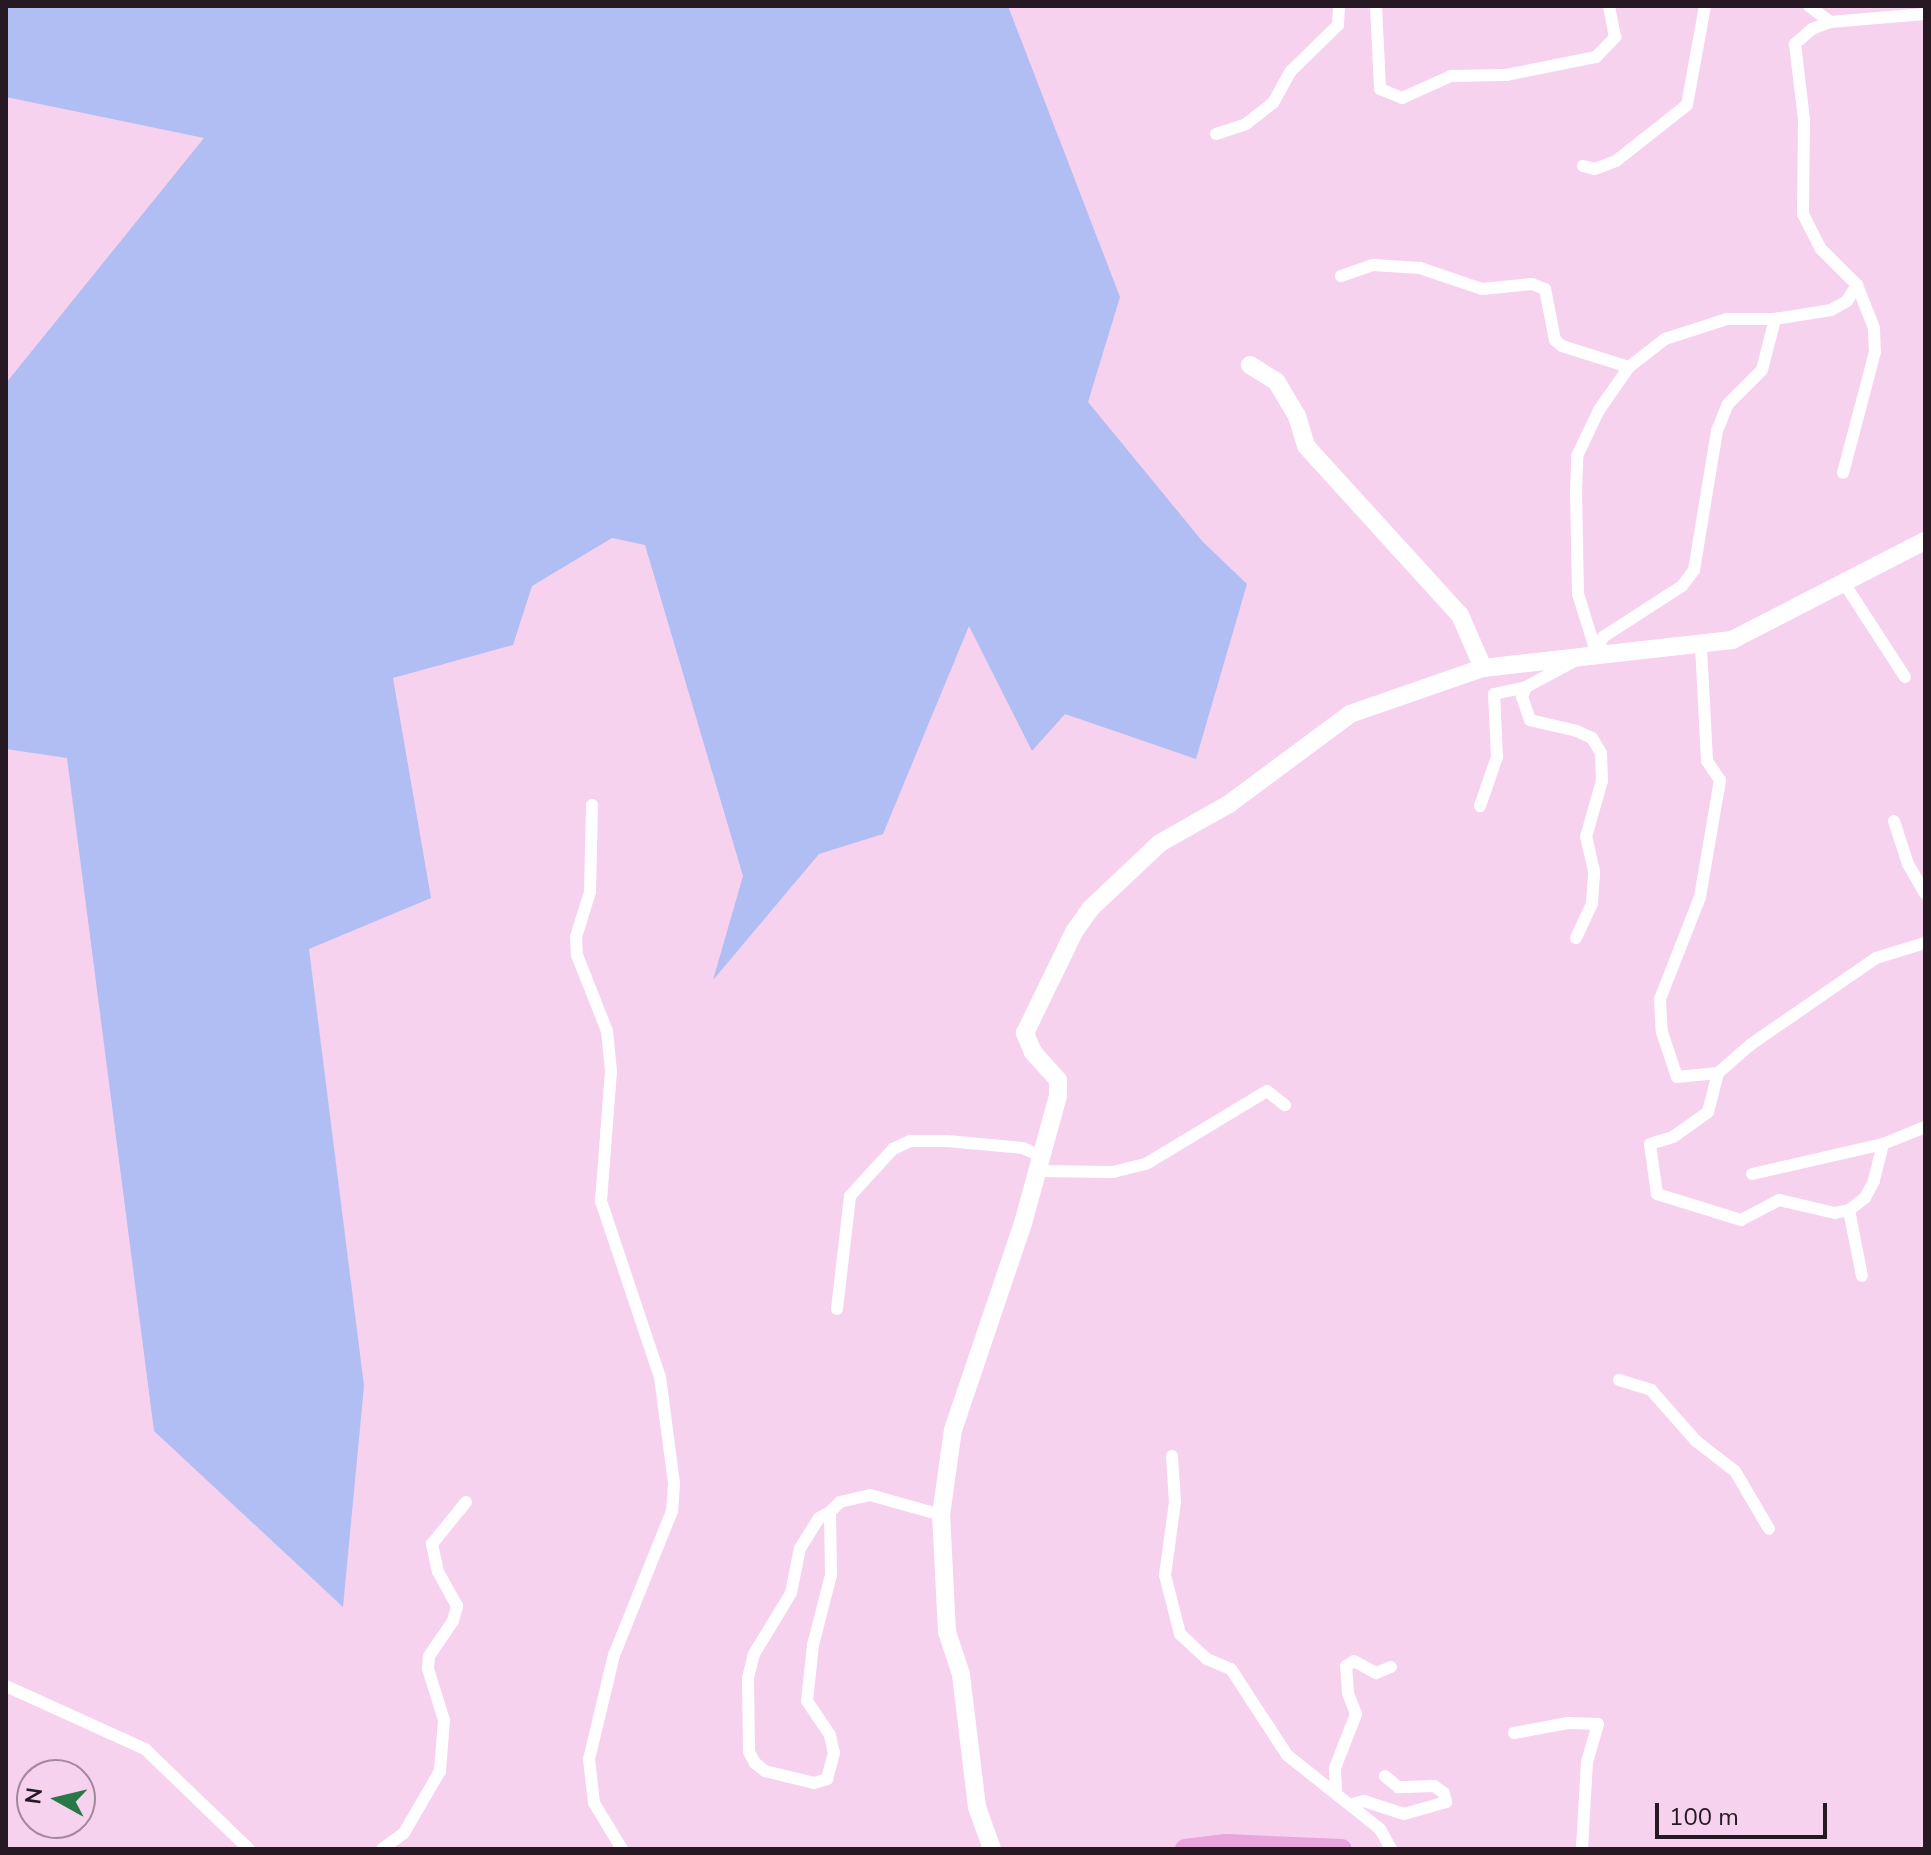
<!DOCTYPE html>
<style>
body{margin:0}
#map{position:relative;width:1931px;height:1855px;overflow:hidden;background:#f6d2ef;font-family:"Nunito Sans",sans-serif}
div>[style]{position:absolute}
.green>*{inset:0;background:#b0bef3}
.street>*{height:12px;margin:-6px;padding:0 6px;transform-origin:6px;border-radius:6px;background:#fff}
.secondary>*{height:18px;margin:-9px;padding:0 9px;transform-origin:9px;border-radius:9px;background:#fff}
.primary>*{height:20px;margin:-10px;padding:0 10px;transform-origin:10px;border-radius:10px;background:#e8a6dd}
span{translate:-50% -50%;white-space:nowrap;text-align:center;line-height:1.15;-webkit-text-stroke:6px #f6d2ef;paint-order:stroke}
.frame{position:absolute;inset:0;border:8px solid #261923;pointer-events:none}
.north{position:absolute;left:16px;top:1759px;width:80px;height:80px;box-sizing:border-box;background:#f6d2ef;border:2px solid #a3889d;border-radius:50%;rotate:278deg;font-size:22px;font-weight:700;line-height:32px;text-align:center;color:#261923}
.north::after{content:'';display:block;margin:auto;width:28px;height:36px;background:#297848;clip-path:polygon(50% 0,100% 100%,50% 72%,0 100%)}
.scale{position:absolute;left:1655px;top:1803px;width:172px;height:36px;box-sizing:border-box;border:4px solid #261923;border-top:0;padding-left:10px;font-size:24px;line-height:28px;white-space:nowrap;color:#261923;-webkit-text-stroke:6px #f6d2ef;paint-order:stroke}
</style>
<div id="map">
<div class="green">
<div style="clip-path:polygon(6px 6px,1008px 6px,1120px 297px,1088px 402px,1203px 542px,1247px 584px,1196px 759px,1065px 714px,1032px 751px,969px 626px,883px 834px,819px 854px,713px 980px,743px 876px,645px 545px,612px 538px,532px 586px,513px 645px,393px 678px,431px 898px,309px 949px,364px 1386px,343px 1607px,154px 1431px,67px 758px,6px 749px,6px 383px,204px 138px,6px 97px)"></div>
</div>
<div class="street">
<div style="left:1376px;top:6px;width:83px;rotate:87.2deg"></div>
<div style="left:1380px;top:89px;width:24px;rotate:22deg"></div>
<div style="left:1402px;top:98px;width:54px;rotate:-24.2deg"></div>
<div style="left:1451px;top:76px;width:55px;rotate:-1deg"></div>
<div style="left:1506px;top:75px;width:92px;rotate:-11.3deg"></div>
<div style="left:1596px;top:57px;width:28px;rotate:-46deg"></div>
<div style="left:1615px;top:37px;width:32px;rotate:-101deg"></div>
<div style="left:1809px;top:6px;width:26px;rotate:37deg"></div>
<div style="left:1830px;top:22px;width:95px;rotate:-4.8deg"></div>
<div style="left:1830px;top:22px;width:19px;rotate:159deg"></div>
<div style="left:1812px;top:29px;width:23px;rotate:139deg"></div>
<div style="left:1795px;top:44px;width:76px;rotate:83.2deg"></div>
<div style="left:1804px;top:119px;width:95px;rotate:90.6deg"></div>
<div style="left:1803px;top:214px;width:38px;rotate:63deg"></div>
<div style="left:1820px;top:248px;width:52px;rotate:45deg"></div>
<div style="left:1857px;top:285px;width:46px;rotate:68.4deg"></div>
<div style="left:1874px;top:328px;width:24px;rotate:88deg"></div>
<div style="left:1875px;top:352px;width:125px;rotate:104.8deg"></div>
<div style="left:1216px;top:134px;width:32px;rotate:-18deg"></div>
<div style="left:1246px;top:124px;width:34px;rotate:-38deg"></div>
<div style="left:1273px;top:103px;width:37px;rotate:-61deg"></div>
<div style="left:1291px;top:71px;width:66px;rotate:-44.4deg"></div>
<div style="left:1338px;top:25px;width:19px;rotate:-87deg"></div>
<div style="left:1583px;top:166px;width:12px;rotate:14deg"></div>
<div style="left:1595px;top:169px;width:22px;rotate:-21deg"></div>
<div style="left:1616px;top:161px;width:90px;rotate:-38.3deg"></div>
<div style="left:1687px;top:105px;width:101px;rotate:-79.7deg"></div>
<div style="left:1341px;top:276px;width:34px;rotate:-19deg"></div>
<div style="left:1373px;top:265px;width:47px;rotate:3.7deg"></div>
<div style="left:1420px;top:268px;width:65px;rotate:18.7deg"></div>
<div style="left:1482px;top:289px;width:50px;rotate:-5.7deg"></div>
<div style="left:1532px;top:284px;width:14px;rotate:21deg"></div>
<div style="left:1545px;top:289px;width:52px;rotate:78.9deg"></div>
<div style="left:1555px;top:340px;width:9px;rotate:41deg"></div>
<div style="left:1562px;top:346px;width:70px;rotate:17.4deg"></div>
<div style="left:1844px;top:583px;width:112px;rotate:57deg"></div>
<div style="left:1701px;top:646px;width:115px;rotate:87deg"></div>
<div style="left:1707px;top:761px;width:23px;rotate:56deg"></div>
<div style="left:1720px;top:780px;width:119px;rotate:99.7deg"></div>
<div style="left:1700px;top:897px;width:110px;rotate:111.4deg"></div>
<div style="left:1660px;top:999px;width:33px;rotate:87deg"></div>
<div style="left:1662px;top:1032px;width:47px;rotate:71.6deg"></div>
<div style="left:1677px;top:1077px;width:41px;rotate:-5.6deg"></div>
<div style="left:1596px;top:652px;width:17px;rotate:-65deg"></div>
<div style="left:1603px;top:637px;width:94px;rotate:-32.8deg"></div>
<div style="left:1682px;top:586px;width:20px;rotate:-53deg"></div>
<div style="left:1694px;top:570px;width:141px;rotate:-80.6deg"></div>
<div style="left:1717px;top:431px;width:29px;rotate:-68deg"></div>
<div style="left:1728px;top:404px;width:48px;rotate:-45deg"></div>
<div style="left:1762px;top:370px;width:53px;rotate:-75.7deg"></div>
<div style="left:1775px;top:319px;width:57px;rotate:-9.1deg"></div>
<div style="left:1831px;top:310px;width:18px;rotate:-29deg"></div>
<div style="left:1847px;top:301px;width:19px;rotate:-58deg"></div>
<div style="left:1596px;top:652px;width:61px;rotate:-107.2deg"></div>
<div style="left:1578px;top:594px;width:101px;rotate:-91.1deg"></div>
<div style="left:1576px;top:493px;width:37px;rotate:-88deg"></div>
<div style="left:1577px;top:456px;width:51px;rotate:-64.4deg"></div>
<div style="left:1599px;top:410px;width:52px;rotate:-55.1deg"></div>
<div style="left:1629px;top:367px;width:46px;rotate:-37.9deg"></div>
<div style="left:1665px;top:339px;width:65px;rotate:-17.9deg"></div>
<div style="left:1727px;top:319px;width:48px"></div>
<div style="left:592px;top:805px;width:87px;rotate:91.3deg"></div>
<div style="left:590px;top:892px;width:47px;rotate:107.3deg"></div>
<div style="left:576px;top:937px;width:18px;rotate:87deg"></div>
<div style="left:577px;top:955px;width:82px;rotate:68.5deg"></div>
<div style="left:607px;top:1031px;width:40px;rotate:84.3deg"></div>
<div style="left:611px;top:1071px;width:130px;rotate:94.4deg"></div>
<div style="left:601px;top:1201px;width:186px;rotate:71.5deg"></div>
<div style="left:660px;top:1377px;width:108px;rotate:82.5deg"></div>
<div style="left:674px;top:1484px;width:27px;rotate:94deg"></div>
<div style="left:672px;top:1511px;width:155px;rotate:111.9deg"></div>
<div style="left:614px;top:1655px;width:107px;rotate:103.5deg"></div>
<div style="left:589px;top:1759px;width:44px;rotate:83.5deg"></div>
<div style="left:594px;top:1803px;width:54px;rotate:58.7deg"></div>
<div style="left:1480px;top:806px;width:52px;rotate:-70.9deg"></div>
<div style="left:1497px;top:757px;width:63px;rotate:-92.7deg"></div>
<div style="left:1494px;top:694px;width:33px;rotate:-12deg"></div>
<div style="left:1894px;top:821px;width:45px;rotate:72deg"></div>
<div style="left:1908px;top:864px;width:34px;rotate:60deg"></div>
<div style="left:1576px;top:938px;width:38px;rotate:-65deg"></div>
<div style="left:1592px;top:903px;width:32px;rotate:-86deg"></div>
<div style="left:1594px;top:871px;width:35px;rotate:-103deg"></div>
<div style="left:1586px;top:837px;width:58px;rotate:-74.1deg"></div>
<div style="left:1602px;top:781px;width:28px;rotate:-92deg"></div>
<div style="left:1601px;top:753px;width:17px;rotate:-121deg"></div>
<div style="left:1592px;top:738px;width:17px;rotate:-155deg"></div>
<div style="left:1577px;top:731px;width:48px;rotate:-166.8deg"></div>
<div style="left:1530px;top:720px;width:24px;rotate:-109deg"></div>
<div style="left:1522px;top:697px;width:11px;rotate:-68deg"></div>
<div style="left:1526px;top:687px;width:61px;rotate:-28.2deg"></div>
<div style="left:1883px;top:1144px;width:38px;rotate:104deg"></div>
<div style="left:1874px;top:1181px;width:19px;rotate:118deg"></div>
<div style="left:1865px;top:1198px;width:20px;rotate:143deg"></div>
<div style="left:1849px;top:1210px;width:14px;rotate:168deg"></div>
<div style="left:1835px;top:1213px;width:57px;rotate:-166.9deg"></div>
<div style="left:1779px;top:1200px;width:43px;rotate:152.2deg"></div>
<div style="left:1741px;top:1220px;width:88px;rotate:-162.8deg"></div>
<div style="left:1657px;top:1194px;width:50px;rotate:-98deg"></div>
<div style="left:1650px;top:1144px;width:24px;rotate:-17deg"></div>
<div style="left:1673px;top:1137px;width:43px;rotate:-35.5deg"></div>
<div style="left:1708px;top:1112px;width:40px;rotate:-75.6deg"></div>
<div style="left:1718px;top:1073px;width:43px;rotate:-41.2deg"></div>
<div style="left:1750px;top:1045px;width:153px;rotate:-34.6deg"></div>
<div style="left:1876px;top:958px;width:51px;rotate:-17deg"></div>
<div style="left:1039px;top:1171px;width:74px;rotate:0.8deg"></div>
<div style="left:1113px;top:1172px;width:34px;rotate:-14deg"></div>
<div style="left:1146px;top:1164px;width:141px;rotate:-31.1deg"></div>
<div style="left:1267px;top:1091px;width:23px;rotate:38deg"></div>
<div style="left:1752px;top:1174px;width:134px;rotate:-12.9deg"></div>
<div style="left:1883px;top:1144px;width:45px;rotate:-22deg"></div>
<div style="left:1849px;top:1210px;width:67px;rotate:78.9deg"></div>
<div style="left:837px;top:1309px;width:114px;rotate:-83.4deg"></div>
<div style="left:850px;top:1196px;width:64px;rotate:-47.5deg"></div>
<div style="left:893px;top:1149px;width:19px;rotate:-25deg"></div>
<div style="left:910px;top:1141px;width:37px"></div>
<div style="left:947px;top:1141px;width:76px;rotate:5.3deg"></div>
<div style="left:1023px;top:1148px;width:21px;rotate:25deg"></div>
<div style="left:1619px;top:1380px;width:34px;rotate:17deg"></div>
<div style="left:1651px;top:1390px;width:68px;rotate:48.6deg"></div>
<div style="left:1696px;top:1441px;width:49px;rotate:37.6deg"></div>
<div style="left:1735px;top:1471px;width:67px;rotate:59.6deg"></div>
<div style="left:1172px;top:1456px;width:46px;rotate:86.3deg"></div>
<div style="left:1175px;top:1502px;width:74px;rotate:97.8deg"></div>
<div style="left:1165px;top:1575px;width:61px;rotate:75.7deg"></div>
<div style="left:1180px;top:1634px;width:37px;rotate:43deg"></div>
<div style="left:1207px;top:1659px;width:26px;rotate:23deg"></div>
<div style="left:1231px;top:1669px;width:103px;rotate:56.9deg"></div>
<div style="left:1287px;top:1755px;width:119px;rotate:38.5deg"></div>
<div style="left:1380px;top:1829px;width:23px;rotate:61deg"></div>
<div style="left:830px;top:1512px;width:13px;rotate:151deg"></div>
<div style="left:819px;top:1518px;width:36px;rotate:122deg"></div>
<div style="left:800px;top:1548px;width:46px;rotate:101.3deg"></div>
<div style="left:791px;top:1593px;width:71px;rotate:121.2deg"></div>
<div style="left:754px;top:1654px;width:25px;rotate:104deg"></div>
<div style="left:748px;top:1678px;width:74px;rotate:89.2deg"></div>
<div style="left:749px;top:1752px;width:13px;rotate:61deg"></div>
<div style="left:755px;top:1763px;width:13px;rotate:39deg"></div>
<div style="left:765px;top:1771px;width:50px;rotate:13.8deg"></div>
<div style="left:814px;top:1783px;width:14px;rotate:-17deg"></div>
<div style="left:827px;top:1779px;width:27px;rotate:-75deg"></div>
<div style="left:834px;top:1753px;width:18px;rotate:-103deg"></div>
<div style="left:830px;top:1735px;width:41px;rotate:-124.1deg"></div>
<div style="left:807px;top:1701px;width:56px;rotate:-83.9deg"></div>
<div style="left:813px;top:1645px;width:72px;rotate:-75.6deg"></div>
<div style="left:831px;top:1575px;width:63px;rotate:-90.9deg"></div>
<div style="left:830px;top:1512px;width:14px;rotate:-45deg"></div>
<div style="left:840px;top:1502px;width:31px;rotate:-13deg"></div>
<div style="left:870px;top:1495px;width:74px;rotate:15.7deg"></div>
<div style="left:6px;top:1686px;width:153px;rotate:24.4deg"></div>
<div style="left:145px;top:1749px;width:144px;rotate:43.9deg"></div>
<div style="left:1514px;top:1733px;width:55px;rotate:-10.5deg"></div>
<div style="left:1568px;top:1723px;width:30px;rotate:2deg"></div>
<div style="left:1598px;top:1724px;width:40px;rotate:106deg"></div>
<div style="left:1587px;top:1762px;width:87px;rotate:93.3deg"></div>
<div style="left:1336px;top:1790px;width:22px;rotate:-93deg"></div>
<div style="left:1335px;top:1768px;width:58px;rotate:-68.7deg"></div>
<div style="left:1356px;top:1714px;width:22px;rotate:-111deg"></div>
<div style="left:1348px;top:1693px;width:27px;rotate:-94deg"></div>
<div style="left:1346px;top:1666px;width:9px;rotate:-32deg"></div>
<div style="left:1354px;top:1661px;width:25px;rotate:29deg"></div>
<div style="left:1376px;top:1673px;width:16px;rotate:-22deg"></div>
<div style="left:1352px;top:1804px;width:12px;rotate:-14deg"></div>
<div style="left:1364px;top:1801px;width:42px;rotate:18deg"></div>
<div style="left:1404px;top:1814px;width:44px;rotate:-15.9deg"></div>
<div style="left:1446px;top:1802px;width:9px;rotate:-103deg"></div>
<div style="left:1444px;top:1793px;width:12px;rotate:-145deg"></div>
<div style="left:1434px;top:1786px;width:36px;rotate:178deg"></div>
<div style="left:1398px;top:1787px;width:17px;rotate:-140deg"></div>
<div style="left:382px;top:1849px;width:27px;rotate:-36deg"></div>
<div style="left:404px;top:1833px;width:72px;rotate:-59.9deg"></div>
<div style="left:440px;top:1771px;width:51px;rotate:-85.5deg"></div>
<div style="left:444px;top:1720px;width:53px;rotate:-107.4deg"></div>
<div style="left:428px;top:1669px;width:13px;rotate:-86deg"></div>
<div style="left:429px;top:1656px;width:42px;rotate:-55.6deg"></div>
<div style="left:453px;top:1621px;width:16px;rotate:-75deg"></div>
<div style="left:457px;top:1606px;width:39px;rotate:-119deg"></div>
<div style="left:438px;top:1572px;width:29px;rotate:-102deg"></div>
<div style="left:432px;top:1544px;width:54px;rotate:-51deg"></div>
</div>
<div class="secondary">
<div style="left:1250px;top:365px;width:31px;rotate:32deg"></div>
<div style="left:1276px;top:381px;width:41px;rotate:59deg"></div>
<div style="left:1297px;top:416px;width:31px;rotate:73deg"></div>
<div style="left:1306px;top:446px;width:229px;rotate:47.7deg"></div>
<div style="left:1460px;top:615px;width:58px;rotate:66.5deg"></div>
<div style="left:992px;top:1849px;width:45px;rotate:-109.7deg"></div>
<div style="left:977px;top:1807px;width:134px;rotate:-96.9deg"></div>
<div style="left:961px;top:1674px;width:44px;rotate:-108.4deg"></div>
<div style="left:947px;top:1632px;width:117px;rotate:-92.9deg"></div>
<div style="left:941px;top:1515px;width:86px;rotate:-82deg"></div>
<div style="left:953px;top:1430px;width:219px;rotate:-71.3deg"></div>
<div style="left:1023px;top:1223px;width:132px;rotate:-74.6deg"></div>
<div style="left:1058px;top:1096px;width:16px;rotate:-90deg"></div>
<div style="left:1058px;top:1080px;width:38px;rotate:-132deg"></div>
<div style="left:1033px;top:1052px;width:21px;rotate:-113deg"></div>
<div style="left:1025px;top:1033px;width:112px;rotate:-64.1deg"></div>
<div style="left:1074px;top:932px;width:28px;rotate:-55deg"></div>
<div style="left:1090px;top:909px;width:96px;rotate:-43.3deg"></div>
<div style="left:1160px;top:843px;width:79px;rotate:-29.5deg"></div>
<div style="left:1229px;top:804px;width:151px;rotate:-36.6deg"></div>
<div style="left:1350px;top:714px;width:141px;rotate:-19.1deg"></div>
<div style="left:1483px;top:668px;width:251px;rotate:-6.4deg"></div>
<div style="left:1732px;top:640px;width:217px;rotate:-27.2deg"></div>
</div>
<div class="primary">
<div style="left:1185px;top:1849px;width:41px;rotate:-7deg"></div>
<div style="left:1226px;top:1844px;width:116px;rotate:2.5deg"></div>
</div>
<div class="frame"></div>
<div class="north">N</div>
<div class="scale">100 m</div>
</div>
